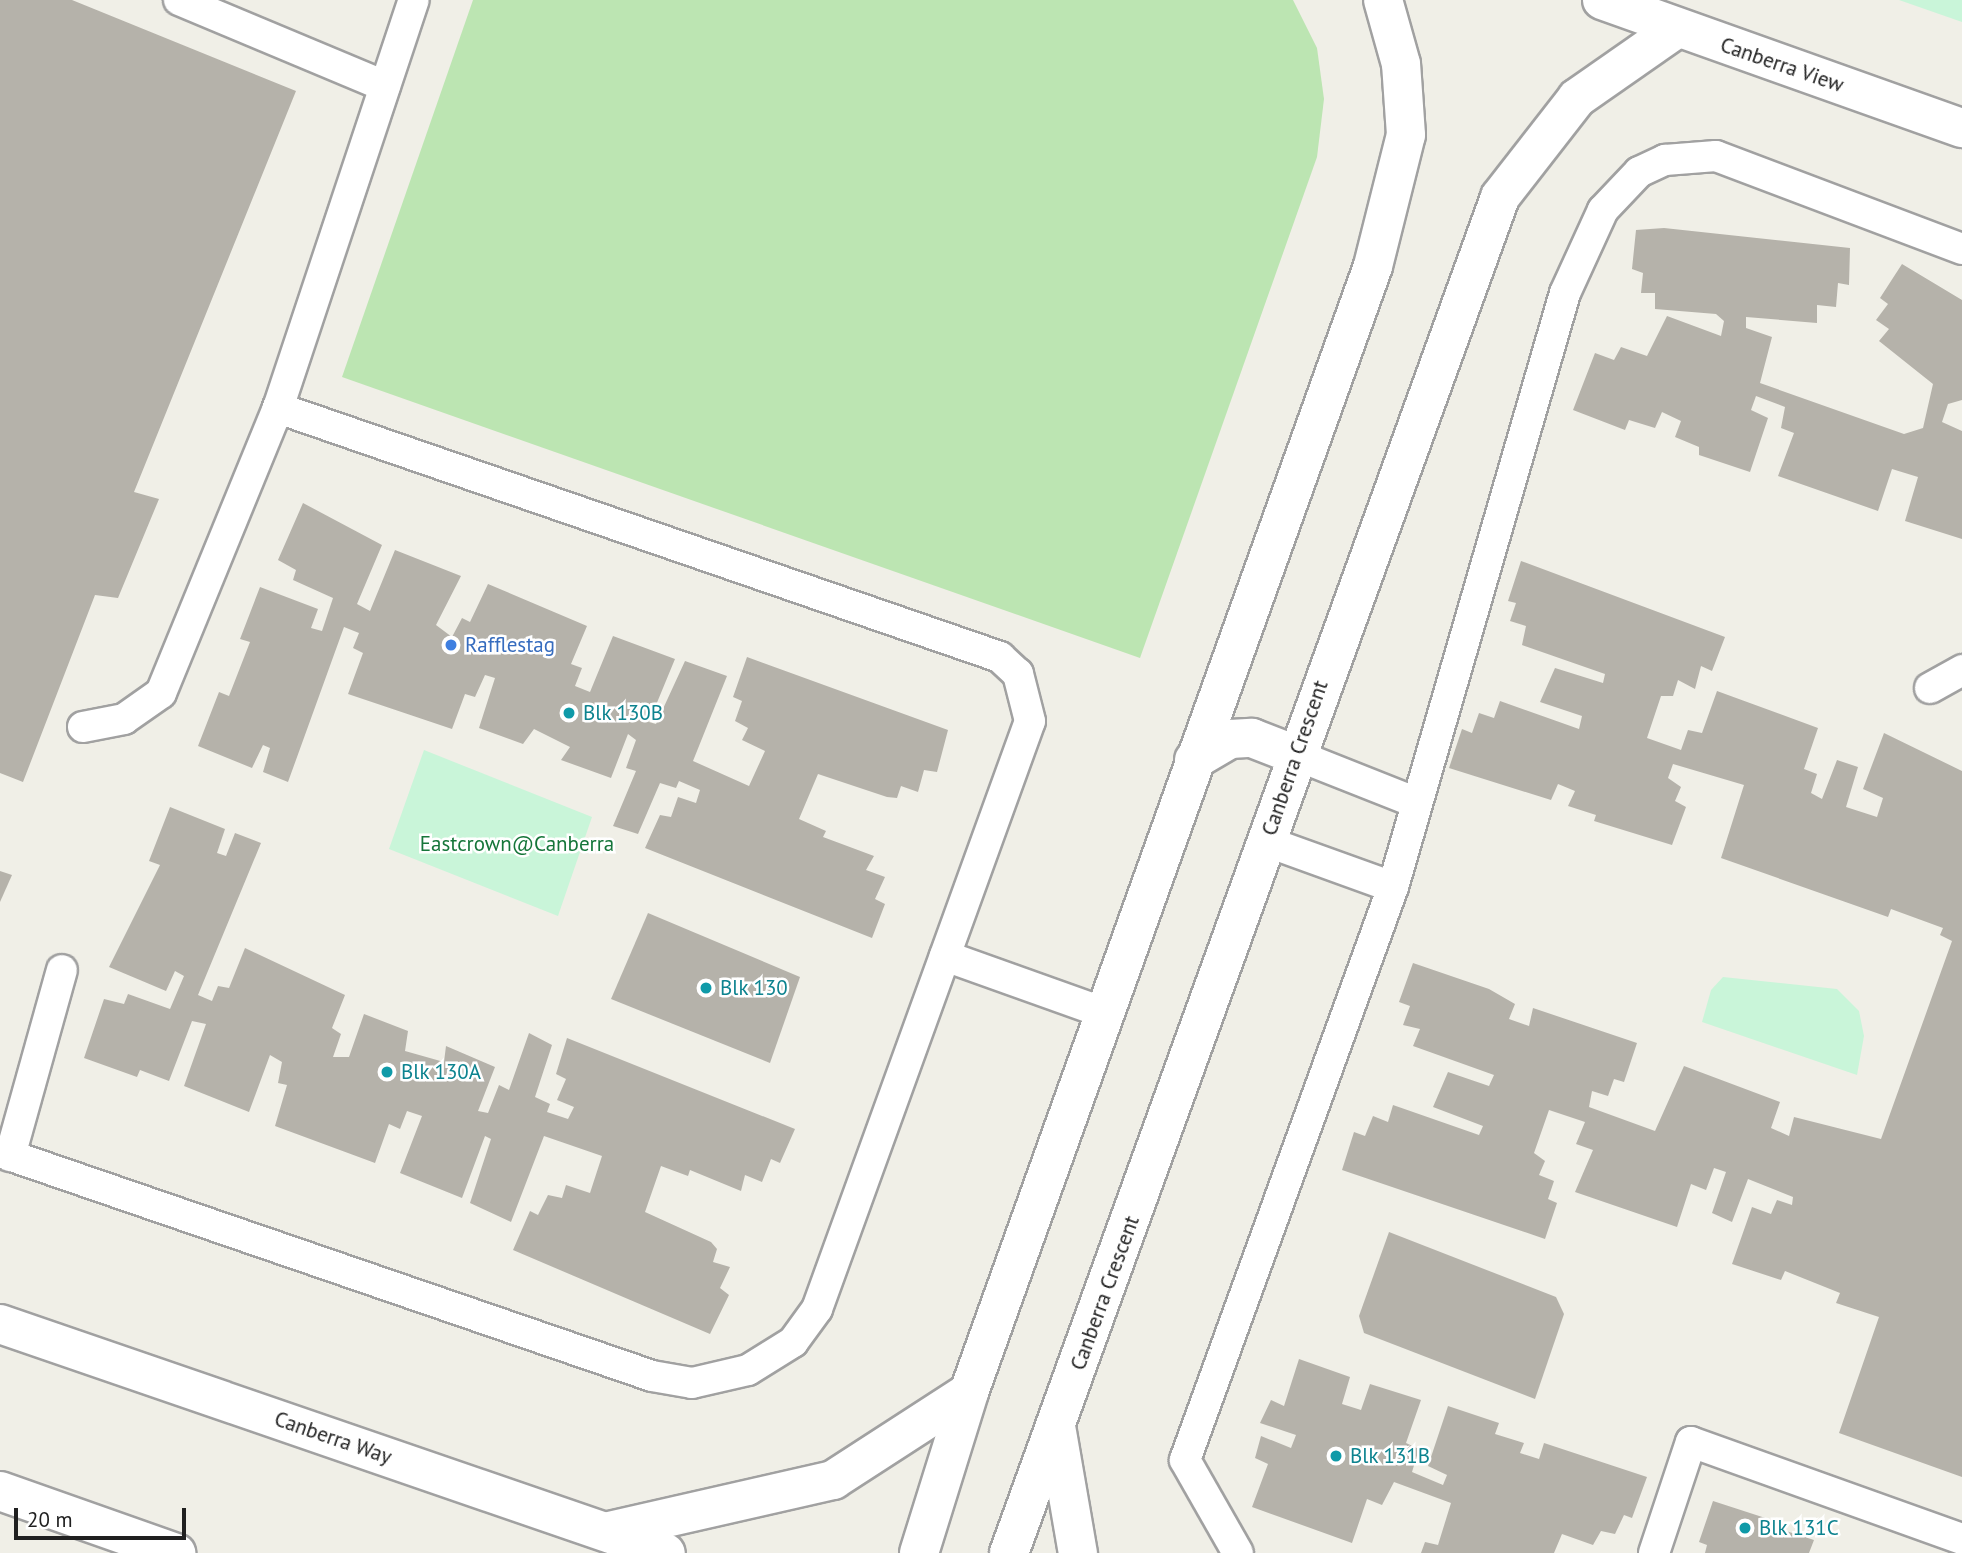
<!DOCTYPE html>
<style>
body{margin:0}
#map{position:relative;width:1962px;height:1553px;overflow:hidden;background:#f0efe7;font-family:"PT Sans",sans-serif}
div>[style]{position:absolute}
.grass>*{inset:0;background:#bce5b2}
.park>*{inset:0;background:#c9f5d9}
.building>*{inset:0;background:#b5b2aa}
.roads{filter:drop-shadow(2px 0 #a1a1a1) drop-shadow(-2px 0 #a1a1a1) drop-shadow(0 2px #a1a1a1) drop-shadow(0 -2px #a1a1a1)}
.lane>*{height:30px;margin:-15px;padding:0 15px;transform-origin:15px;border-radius:15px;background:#fff}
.street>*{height:38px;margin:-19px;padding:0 19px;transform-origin:19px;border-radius:19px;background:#fff}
.dots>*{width:19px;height:19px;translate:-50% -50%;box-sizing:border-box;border:4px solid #fff;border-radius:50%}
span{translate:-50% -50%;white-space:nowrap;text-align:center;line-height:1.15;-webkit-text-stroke:5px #fff;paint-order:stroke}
.street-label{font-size:21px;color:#202020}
.shop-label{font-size:21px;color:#366cbe}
.left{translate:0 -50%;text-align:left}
.culture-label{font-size:21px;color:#0d838f}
.park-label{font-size:21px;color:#16763a}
.scale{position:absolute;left:14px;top:1508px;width:172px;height:32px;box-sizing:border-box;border:4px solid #202020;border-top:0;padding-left:9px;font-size:21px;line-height:24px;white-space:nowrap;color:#202020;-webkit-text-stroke:5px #fff;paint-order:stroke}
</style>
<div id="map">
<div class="grass">
<div style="clip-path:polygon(473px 0,1293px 0,1317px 48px,1324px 99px,1317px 157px,1140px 658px,342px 377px)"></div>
</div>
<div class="park">
<div style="clip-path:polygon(1899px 0,1962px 0,1962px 22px)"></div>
<div style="clip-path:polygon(424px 750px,592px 817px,558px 916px,389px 849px)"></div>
<div style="clip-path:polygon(1723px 977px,1837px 989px,1859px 1011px,1864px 1036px,1857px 1075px,1702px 1022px,1711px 990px)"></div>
</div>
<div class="building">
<div style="clip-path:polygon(0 0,72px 0,296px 91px,134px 492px,159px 499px,118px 598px,95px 595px,23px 782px,0 773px)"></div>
<div style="clip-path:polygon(1664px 228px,1850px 248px,1849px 285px,1838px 283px,1836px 307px,1817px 305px,1817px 323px,1746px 317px,1746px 328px,1772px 337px,1760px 383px,1904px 434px,1923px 428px,1933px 384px,1879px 341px,1889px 329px,1876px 320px,1888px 304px,1880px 298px,1902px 264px,1962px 300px,1962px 400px,1948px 404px,1942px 422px,1962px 431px,1962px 539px,1905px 521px,1918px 477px,1892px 469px,1878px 511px,1778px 476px,1794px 433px,1781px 428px,1785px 407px,1756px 396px,1751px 410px,1768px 418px,1750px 472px,1699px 455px,1699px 447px,1675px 437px,1681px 421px,1662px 412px,1655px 428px,1629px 420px,1625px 430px,1573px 410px,1595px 353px,1614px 360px,1621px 347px,1647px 356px,1667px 316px,1721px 336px,1724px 321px,1716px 314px,1655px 309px,1655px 293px,1641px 293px,1643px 273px,1632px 269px,1636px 230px)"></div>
<div style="clip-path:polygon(303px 503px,382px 545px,357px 604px,370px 611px,395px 550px,461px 576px,436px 625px,452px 637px,462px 618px,470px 622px,488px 584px,587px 626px,571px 664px,582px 668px,575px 686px,590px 692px,613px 636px,675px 659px,649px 722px,656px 724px,685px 661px,727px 676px,693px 761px,749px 786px,765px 751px,742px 740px,748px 728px,735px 721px,742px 701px,733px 697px,747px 657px,948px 730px,937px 772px,924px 770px,918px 792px,901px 786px,897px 798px,887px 797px,818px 774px,799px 819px,826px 831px,823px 837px,874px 856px,866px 870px,885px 877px,875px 899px,885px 904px,872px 938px,645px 848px,660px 815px,671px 817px,678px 797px,696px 803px,700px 790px,679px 781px,676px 788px,660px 783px,638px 834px,613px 826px,636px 771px,626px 768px,636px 740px,628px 734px,611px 778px,561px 760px,570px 747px,534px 729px,523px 744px,479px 728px,495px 678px,485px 675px,475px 697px,465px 694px,452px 729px,348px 694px,363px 653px,353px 648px,359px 633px,344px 627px,288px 782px,263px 772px,270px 748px,263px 745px,252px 768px,198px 746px,219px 692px,229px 696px,250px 642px,240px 639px,260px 587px,318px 609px,311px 628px,322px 631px,333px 598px,293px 580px,296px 570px,278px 560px)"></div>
<div style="clip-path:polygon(1521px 561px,1725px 637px,1712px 671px,1701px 666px,1695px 689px,1678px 680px,1673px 696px,1661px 696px,1647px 738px,1681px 750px,1688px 730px,1702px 733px,1717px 691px,1818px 728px,1804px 769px,1817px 774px,1811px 793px,1822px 799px,1837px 760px,1858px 767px,1846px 807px,1877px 817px,1883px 798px,1863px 789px,1884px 733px,1962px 771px,1962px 1477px,1839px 1433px,1879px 1317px,1836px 1303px,1840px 1293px,1785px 1271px,1781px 1280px,1732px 1264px,1752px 1207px,1771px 1214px,1777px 1200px,1792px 1205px,1793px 1197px,1748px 1179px,1732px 1222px,1712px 1213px,1726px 1172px,1714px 1168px,1706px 1190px,1691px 1184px,1677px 1227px,1575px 1192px,1593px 1150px,1576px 1144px,1585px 1122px,1549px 1110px,1534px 1153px,1545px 1161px,1539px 1175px,1554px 1181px,1548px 1199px,1557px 1203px,1545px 1239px,1342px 1170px,1354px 1132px,1365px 1136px,1373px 1116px,1388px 1122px,1393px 1105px,1479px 1135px,1483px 1126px,1433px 1107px,1448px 1072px,1489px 1086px,1494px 1075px,1413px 1046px,1420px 1029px,1403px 1025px,1410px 1006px,1399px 1002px,1413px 963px,1489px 989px,1515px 1004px,1509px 1019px,1529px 1026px,1533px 1008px,1637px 1043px,1624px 1082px,1614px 1079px,1608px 1096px,1592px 1091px,1589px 1107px,1655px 1131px,1684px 1066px,1780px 1102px,1771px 1128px,1789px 1136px,1794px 1117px,1881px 1139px,1952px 941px,1940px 935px,1943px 928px,1891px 909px,1888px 917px,1721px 858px,1744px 785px,1673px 764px,1668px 778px,1681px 787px,1675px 801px,1686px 807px,1672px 845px,1594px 821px,1596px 815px,1568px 806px,1575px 791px,1558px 784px,1551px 800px,1449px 768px,1462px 729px,1472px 733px,1479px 713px,1494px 718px,1500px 701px,1579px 729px,1582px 716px,1540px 702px,1555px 668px,1603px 683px,1605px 674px,1522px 645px,1526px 626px,1510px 621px,1516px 603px,1508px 601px)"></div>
<div style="clip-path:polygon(170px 807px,225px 829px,217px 853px,226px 856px,235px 833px,261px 843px,198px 995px,212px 1001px,218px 986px,229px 988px,245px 948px,345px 995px,332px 1028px,341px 1034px,333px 1057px,349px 1057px,364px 1014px,408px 1031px,405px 1051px,444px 1062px,446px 1046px,495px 1067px,478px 1111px,488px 1113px,499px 1085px,509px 1090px,529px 1033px,552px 1045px,535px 1097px,550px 1104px,547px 1112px,568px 1119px,574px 1107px,557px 1100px,566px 1079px,556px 1074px,567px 1038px,795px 1129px,780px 1163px,771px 1159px,762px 1182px,745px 1175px,741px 1191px,690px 1170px,688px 1176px,661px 1166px,645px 1212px,711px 1242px,717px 1249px,713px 1262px,730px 1267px,720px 1288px,729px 1295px,710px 1334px,513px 1250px,530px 1211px,538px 1215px,548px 1195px,562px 1198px,566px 1185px,590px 1193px,602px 1156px,544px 1136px,511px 1222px,470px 1203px,491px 1139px,485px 1136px,462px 1198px,400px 1173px,422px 1116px,407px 1111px,400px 1129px,389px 1124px,375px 1163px,275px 1126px,287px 1085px,278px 1083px,282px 1062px,270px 1055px,249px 1112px,184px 1086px,206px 1024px,192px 1021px,169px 1081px,140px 1070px,137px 1077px,84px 1058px,104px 999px,124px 1004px,128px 994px,170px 1009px,184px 976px,175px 971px,166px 991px,109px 967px,160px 865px,149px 861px)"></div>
<div style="clip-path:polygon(0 871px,12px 875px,0 902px)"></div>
<div style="clip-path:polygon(648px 913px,800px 977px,770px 1063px,611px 999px)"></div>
<div style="clip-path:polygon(1389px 1232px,1556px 1297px,1564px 1314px,1535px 1399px,1364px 1333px,1359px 1316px)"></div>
<div style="clip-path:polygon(1299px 1359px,1350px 1377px,1342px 1404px,1361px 1410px,1370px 1384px,1421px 1400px,1406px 1443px,1419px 1449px,1412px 1472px,1443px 1485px,1447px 1475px,1428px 1466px,1448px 1406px,1499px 1423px,1495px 1434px,1524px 1443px,1520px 1453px,1539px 1459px,1544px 1443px,1647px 1477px,1632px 1518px,1624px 1515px,1615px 1534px,1601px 1531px,1593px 1545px,1562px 1534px,1554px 1553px,1421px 1553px,1425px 1542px,1438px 1545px,1451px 1503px,1394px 1482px,1382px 1505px,1367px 1499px,1352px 1543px,1252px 1507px,1268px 1464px,1255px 1458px,1261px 1436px,1291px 1448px,1296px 1435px,1260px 1423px,1271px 1400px,1284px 1406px)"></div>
<div style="clip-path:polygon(1713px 1501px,1787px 1525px,1786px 1531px,1814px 1540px,1809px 1553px,1705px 1553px,1707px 1545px,1699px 1542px)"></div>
</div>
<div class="roads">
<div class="lane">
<div style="left:179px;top:0;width:223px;rotate:22.7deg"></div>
<div style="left:1930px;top:688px;width:37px;rotate:-29deg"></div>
<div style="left:83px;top:727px;width:42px;rotate:-11deg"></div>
<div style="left:124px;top:719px;width:45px;rotate:-35.1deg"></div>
<div style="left:161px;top:693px;width:308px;rotate:-67.7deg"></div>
<div style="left:278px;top:408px;width:430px;rotate:-71.6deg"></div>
<div style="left:1296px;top:755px;width:130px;rotate:21.6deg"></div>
<div style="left:1265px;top:841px;width:136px;rotate:19.8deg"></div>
<div style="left:945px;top:956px;width:170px;rotate:19.6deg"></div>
<div style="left:0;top:1152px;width:689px;rotate:18.96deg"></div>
<div style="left:652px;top:1376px;width:41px;rotate:9.9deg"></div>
<div style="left:692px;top:1383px;width:57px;rotate:-13.1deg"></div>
<div style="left:748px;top:1370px;width:53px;rotate:-31.9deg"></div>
<div style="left:793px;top:1342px;width:41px;rotate:-54deg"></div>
<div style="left:817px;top:1309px;width:625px;rotate:-70.09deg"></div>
<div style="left:1030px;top:721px;width:49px;rotate:-104.3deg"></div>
<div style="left:1018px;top:674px;width:25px;rotate:-137deg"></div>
<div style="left:1000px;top:657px;width:764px;rotate:-160.97deg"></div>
<div style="left:10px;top:1156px;width:193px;rotate:-74.4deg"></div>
<div style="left:1238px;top:1553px;width:107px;rotate:-119.7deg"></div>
<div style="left:1185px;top:1460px;width:610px;rotate:-70.05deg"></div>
<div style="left:1393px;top:887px;width:618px;rotate:-73.85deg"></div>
<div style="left:1565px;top:293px;width:91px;rotate:-65.4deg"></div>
<div style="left:1603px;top:210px;width:52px;rotate:-46.5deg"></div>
<div style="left:1639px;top:172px;width:29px;rotate:-25deg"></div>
<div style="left:1665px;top:160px;width:51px;rotate:-4.5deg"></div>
<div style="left:1716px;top:156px;width:263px;rotate:20.7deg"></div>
<div style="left:1654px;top:1553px;width:117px;rotate:-71.6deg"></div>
<div style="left:1691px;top:1442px;width:288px;rotate:19.7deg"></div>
</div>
<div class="street">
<div style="left:1602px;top:0;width:382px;rotate:19.6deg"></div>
<div style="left:1194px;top:760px;width:42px;rotate:-30.3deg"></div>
<div style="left:1230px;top:739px;width:22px;rotate:-3deg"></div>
<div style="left:1252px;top:738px;width:47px;rotate:21.1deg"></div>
<div style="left:0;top:1324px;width:704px;rotate:18.98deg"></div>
<div style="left:1057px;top:1432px;width:123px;rotate:80.2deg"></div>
<div style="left:0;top:1491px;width:187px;rotate:19.4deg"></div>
<div style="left:609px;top:1531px;width:230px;rotate:-12.8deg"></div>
<div style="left:833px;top:1480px;width:162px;rotate:-32.9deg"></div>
<div style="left:919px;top:1553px;width:169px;rotate:-72.7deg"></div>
<div style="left:969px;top:1392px;width:1196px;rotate:-70.26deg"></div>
<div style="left:1373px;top:266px;width:135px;rotate:-75.9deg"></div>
<div style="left:1406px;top:135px;width:71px;rotate:-94deg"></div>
<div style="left:1401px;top:64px;width:66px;rotate:-105.7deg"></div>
<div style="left:1009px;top:1553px;width:1442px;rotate:-70.09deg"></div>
<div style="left:1500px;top:197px;width:125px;rotate:-52.1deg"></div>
<div style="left:1577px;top:98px;width:121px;rotate:-34.9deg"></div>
</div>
</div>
<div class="dots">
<div style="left:451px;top:645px;background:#3f7fe0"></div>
<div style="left:569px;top:713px;background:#0f9aa8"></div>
<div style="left:706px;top:988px;background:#0f9aa8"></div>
<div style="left:387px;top:1072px;background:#0f9aa8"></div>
<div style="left:1336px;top:1456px;background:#0f9aa8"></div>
<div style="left:1745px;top:1528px;background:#0f9aa8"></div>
</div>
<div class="street-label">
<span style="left:1782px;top:65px;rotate:19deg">Canberra View</span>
<span style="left:1295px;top:758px;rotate:-71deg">Canberra Crescent</span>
<span style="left:1105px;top:1293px;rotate:-70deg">Canberra Crescent</span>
<span style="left:333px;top:1438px;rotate:19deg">Canberra Way</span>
</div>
<div class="shop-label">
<span class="left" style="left:465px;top:645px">Rafflestag</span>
</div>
<div class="culture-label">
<span class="left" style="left:583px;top:713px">Blk 130B</span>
<span class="left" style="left:720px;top:988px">Blk 130</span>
<span class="left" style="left:401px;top:1072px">Blk 130A</span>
<span class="left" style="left:1350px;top:1456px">Blk 131B</span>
<span class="left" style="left:1759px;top:1528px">Blk 131C</span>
</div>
<div class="park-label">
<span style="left:517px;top:844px">Eastcrown@Canberra</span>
</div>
<div class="scale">20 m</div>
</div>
